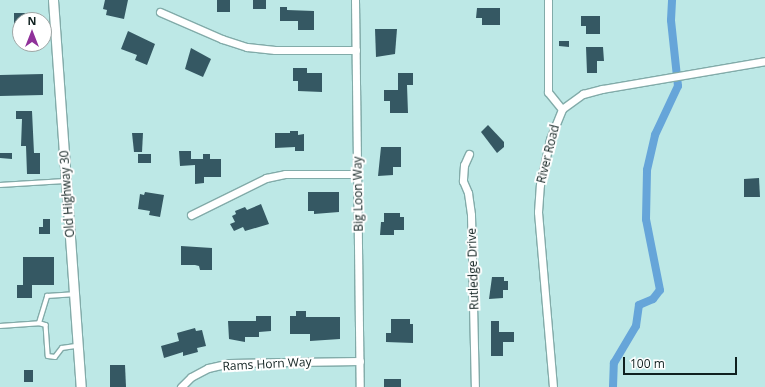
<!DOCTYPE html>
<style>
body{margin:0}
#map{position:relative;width:765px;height:387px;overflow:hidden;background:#bde8e6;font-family:"Open Sans",sans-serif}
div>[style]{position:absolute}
.canal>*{height:8px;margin:-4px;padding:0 4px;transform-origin:4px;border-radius:4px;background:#66a5d9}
.building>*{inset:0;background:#355863}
.roads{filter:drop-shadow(1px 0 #82aba9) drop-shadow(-1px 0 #82aba9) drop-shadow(0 1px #82aba9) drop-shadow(0 -1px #82aba9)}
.service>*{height:3.5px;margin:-1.75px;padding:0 1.75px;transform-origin:1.75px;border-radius:1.75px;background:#fff}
.minor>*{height:7px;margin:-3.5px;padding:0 3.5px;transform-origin:3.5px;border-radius:3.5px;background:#fff}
.tertiary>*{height:9px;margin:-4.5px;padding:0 4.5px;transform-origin:4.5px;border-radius:4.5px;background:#fff}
span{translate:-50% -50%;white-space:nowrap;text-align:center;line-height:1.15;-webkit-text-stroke:4px #fff;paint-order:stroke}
.street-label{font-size:12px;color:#0f201f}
.north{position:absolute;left:12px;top:12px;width:40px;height:40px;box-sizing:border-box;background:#fff;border:1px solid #9fa6a5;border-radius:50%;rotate:0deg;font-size:11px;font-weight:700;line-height:16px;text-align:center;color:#0f201f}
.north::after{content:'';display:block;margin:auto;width:14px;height:18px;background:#90319a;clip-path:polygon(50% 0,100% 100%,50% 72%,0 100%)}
.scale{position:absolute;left:623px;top:357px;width:114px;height:18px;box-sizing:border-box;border:2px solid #0f201f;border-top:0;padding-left:5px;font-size:12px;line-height:14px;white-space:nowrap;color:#0f201f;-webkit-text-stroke:3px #fff;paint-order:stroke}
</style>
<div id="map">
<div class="canal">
<div style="left:613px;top:387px;width:24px;rotate:-88deg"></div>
<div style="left:614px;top:363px;width:43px;rotate:-59.3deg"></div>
<div style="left:636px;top:326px;width:21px;rotate:-82deg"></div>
<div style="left:639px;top:305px;width:15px;rotate:-23deg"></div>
<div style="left:653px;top:299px;width:11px;rotate:-52deg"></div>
<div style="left:660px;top:290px;width:72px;rotate:-101.2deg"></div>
<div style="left:646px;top:219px;width:49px;rotate:-88.8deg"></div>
<div style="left:647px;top:170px;width:36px;rotate:-77deg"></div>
<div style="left:655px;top:135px;width:54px;rotate:-64.9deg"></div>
<div style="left:678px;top:86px;width:66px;rotate:-96.1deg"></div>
<div style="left:671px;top:20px;width:20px;rotate:-87deg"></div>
</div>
<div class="building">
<div style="clip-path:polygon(105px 0,128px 0,124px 19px,106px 15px,107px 10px,103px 9px)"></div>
<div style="clip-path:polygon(217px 0,230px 0,230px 12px,217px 12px)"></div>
<div style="clip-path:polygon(253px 0,266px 0,266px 9px,253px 9px)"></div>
<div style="clip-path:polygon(280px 7px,287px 7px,287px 10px,314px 11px,314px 30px,298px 30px,298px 21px,280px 21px)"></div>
<div style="clip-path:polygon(477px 8px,500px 8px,500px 25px,482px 25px,482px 18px,476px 18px)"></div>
<div style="clip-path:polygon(14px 13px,25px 13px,25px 20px,20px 20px,20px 26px,14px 26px)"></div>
<div style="clip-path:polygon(581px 16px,600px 16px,600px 34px,586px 34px,586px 26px,581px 26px)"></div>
<div style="clip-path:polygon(375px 29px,397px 29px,395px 54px,376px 57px)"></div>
<div style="clip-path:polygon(128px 31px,155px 44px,147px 65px,135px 60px,137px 55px,121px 49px)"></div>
<div style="clip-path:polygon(559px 41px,569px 41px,569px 47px,559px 46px)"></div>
<div style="clip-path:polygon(586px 47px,603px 47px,604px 61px,597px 61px,597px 73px,587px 73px)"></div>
<div style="clip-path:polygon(191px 48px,211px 59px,203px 77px,185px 69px)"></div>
<div style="clip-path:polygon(293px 68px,307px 68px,307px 73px,322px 73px,322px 92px,298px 91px,298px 81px,293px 81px)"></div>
<div style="clip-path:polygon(398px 73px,413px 73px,413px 85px,407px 85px,408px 113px,390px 113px,390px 101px,384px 101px,384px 90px,398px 90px)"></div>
<div style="clip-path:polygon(43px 74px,43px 95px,0 96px,0 75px)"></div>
<div style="clip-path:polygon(16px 111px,32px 111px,34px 153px,40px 153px,40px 174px,27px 174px,26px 146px,21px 146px,22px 119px,16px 119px)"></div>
<div style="clip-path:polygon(488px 125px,504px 142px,504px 147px,497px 153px,481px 132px)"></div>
<div style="clip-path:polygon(290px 131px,298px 131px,298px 135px,304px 134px,304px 151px,295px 151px,295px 147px,275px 148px,275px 133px,290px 133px)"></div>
<div style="clip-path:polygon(132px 133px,143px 133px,142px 152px,134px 152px)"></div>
<div style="clip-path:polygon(381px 147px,401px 147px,401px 167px,393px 167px,393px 175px,378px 176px)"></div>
<div style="clip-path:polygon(179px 151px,191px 151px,191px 159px,203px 159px,203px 154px,210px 154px,210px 159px,221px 159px,221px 177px,204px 177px,204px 183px,195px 184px,195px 165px,180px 166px)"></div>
<div style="clip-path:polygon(0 153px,12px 153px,12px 159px,0 158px)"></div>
<div style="clip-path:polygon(138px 154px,151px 154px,151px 163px,138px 163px)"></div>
<div style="clip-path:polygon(759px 178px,760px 197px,744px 197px,744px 179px)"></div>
<div style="clip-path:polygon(145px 192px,164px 195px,160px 217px,149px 215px,150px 211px,138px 209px,140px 194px,144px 195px)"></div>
<div style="clip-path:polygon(308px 192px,339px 192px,339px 212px,314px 214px,314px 211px,308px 211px)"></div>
<div style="clip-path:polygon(261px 204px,269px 224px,245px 231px,243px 227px,234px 231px,230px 224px,235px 222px,232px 216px,236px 214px,235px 211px,245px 207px,247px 210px)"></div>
<div style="clip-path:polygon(384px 213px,400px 213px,400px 217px,404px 217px,404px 230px,394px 230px,394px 235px,380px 235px,381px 222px,384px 222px)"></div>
<div style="clip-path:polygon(43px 219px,50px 219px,50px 234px,39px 234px,39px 227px,43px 227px)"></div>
<div style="clip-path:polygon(181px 246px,212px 248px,212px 270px,200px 270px,199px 266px,195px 265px,181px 265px)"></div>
<div style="clip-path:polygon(23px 257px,54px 257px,54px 285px,32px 285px,32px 298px,17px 298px,17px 285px,23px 285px)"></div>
<div style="clip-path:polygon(492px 277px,504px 277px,504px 281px,508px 281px,508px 290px,503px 290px,503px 298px,489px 299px)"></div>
<div style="clip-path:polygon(296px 311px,306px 311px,306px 317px,340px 317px,340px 339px,310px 341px,310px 334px,290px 334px,290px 316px,296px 316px)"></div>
<div style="clip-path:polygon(256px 316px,271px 316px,271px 331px,259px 332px,259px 337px,245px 337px,245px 342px,229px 339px,228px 321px,256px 321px)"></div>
<div style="clip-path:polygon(391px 319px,410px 319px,410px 324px,413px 324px,413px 343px,386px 342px,386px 333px,391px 333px)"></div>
<div style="clip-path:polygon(491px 321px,499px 321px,499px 332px,514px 332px,514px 342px,503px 342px,503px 356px,491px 356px)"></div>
<div style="clip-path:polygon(195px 328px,196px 331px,202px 330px,206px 346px,197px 348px,198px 352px,183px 356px,183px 352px,164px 358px,161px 346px,179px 341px,177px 333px)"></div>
<div style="clip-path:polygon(110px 365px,125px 365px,126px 387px,110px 387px)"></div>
<div style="clip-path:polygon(24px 370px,33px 370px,33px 382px,24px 382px)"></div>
<div style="clip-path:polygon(384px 379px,401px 379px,401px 387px,384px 387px)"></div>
</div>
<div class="roads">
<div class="service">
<div style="left:0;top:185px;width:65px;rotate:-3.5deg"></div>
<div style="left:39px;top:323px;width:7px;rotate:16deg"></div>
<div style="left:46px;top:325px;width:31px;rotate:86deg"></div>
<div style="left:48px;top:356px;width:7px;rotate:8deg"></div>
<div style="left:55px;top:357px;width:11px;rotate:-52deg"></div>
<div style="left:62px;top:348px;width:15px;rotate:-8deg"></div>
<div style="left:0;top:326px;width:39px;rotate:-4deg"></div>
<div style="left:39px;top:323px;width:28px;rotate:-73deg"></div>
<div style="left:47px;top:296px;width:26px;rotate:-4deg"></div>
</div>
<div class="minor">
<div style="left:355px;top:0;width:387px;rotate:89.3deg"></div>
<div style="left:548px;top:0;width:92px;rotate:90deg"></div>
<div style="left:548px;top:92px;width:22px;rotate:51deg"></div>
<div style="left:160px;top:12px;width:68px;rotate:23.5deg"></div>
<div style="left:222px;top:39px;width:26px;rotate:18deg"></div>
<div style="left:247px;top:47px;width:28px;rotate:6deg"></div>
<div style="left:275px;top:50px;width:81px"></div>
<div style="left:469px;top:154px;width:12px;rotate:114deg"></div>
<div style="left:464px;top:165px;width:16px;rotate:94deg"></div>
<div style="left:463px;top:181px;width:13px;rotate:67deg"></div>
<div style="left:468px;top:193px;width:22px;rotate:82deg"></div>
<div style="left:471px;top:215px;width:172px;rotate:88.7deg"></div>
<div style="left:191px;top:215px;width:84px;rotate:-26.3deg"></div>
<div style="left:266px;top:178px;width:19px;rotate:-12deg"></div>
<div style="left:285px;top:174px;width:72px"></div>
<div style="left:181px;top:387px;width:14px;rotate:-45deg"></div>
<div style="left:191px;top:377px;width:19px;rotate:-28deg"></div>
<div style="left:208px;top:368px;width:22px;rotate:-13deg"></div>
<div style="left:229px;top:363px;width:131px;rotate:-0.9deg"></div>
<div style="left:553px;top:387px;width:176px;rotate:-94.9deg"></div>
<div style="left:538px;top:212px;width:27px;rotate:-86deg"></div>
<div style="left:540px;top:185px;width:47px;rotate:-77.7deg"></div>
<div style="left:550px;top:139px;width:32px;rotate:-68deg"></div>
<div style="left:562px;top:109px;width:26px;rotate:-36deg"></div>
<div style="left:583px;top:94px;width:20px;rotate:-15deg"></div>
<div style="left:602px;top:89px;width:165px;rotate:-9.7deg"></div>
</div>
<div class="tertiary">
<div style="left:53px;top:0;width:388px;rotate:85.9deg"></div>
</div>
</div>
<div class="street-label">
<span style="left:548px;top:154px;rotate:-76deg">River Road</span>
<span style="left:67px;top:194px;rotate:-94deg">Old Highway 30</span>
<span style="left:358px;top:194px;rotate:-91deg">Big Loon Way</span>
<span style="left:473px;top:269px;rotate:-92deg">Rutledge Drive</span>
<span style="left:267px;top:364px;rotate:-3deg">Rams Horn Way</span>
</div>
<div class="north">N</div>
<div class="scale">100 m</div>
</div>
